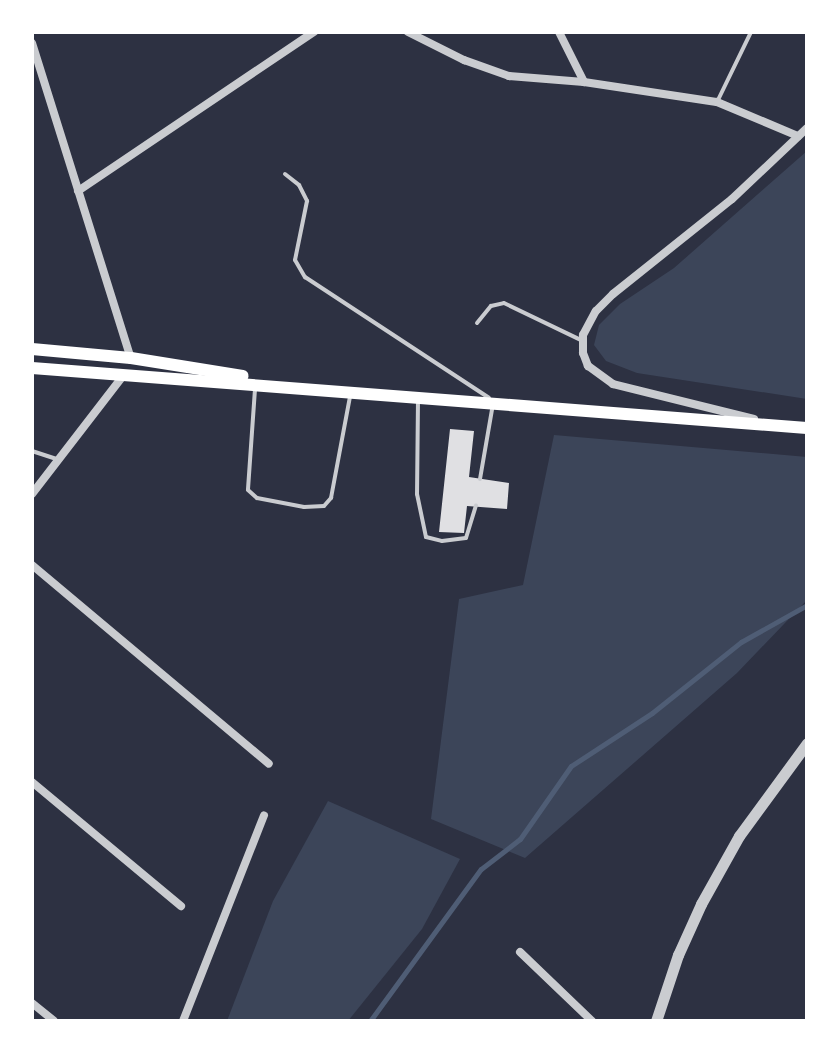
<!DOCTYPE html>
<style>
body{margin:0}
#map{position:relative;width:839px;height:1053px;overflow:hidden;background:#2d3142;font-family:Merriweather,serif}
div>[style]{position:absolute}
.green>*{inset:0;background:#3c4559}
.stream>*{height:5px;margin:-2.5px;padding:0 2.5px;transform-origin:2.5px;border-radius:2.5px;background:#4f5d75}
.building>*{inset:0;background:#e0e0e3}
.service>*{height:4px;margin:-2px;padding:0 2px;transform-origin:2px;border-radius:2px;background:#caccd0}
.minor>*{height:8px;margin:-4px;padding:0 4px;transform-origin:4px;border-radius:4px;background:#caccd0}
.tertiary>*{height:11px;margin:-5.5px;padding:0 5.5px;transform-origin:5.5px;border-radius:5.5px;background:#caccd0}
.secondary>*{height:12px;margin:-6px;padding:0 6px;transform-origin:6px;border-radius:6px;background:#fff}
span{translate:-50% -50%;white-space:nowrap;text-align:center;line-height:1.15;-webkit-text-stroke:8px #fff;paint-order:stroke}
.frame{position:absolute;inset:0;border:34px solid #fff;pointer-events:none}
</style>
<div id="map">
<div class="green">
<div style="clip-path:polygon(807px 151px,807px 399px,637px 373px,606px 361px,594px 345px,599px 325px,620px 304px,674px 268px)"></div>
<div style="clip-path:polygon(554px 435px,807px 457px,807px 600px,737px 673px,525px 858px,431px 819px,459px 599px,523px 585px)"></div>
<div style="clip-path:polygon(328px 801px,460px 859px,422px 929px,348px 1021px,227px 1021px,273px 901px)"></div>
</div>
<div class="stream">
<div style="left:370px;top:1021px;width:188px;rotate:-53.9deg"></div>
<div style="left:481px;top:869px;width:49px;rotate:-37.6deg"></div>
<div style="left:520px;top:839px;width:89px;rotate:-55.1deg"></div>
<div style="left:571px;top:766px;width:97px;rotate:-33.2deg"></div>
<div style="left:652px;top:713px;width:114px;rotate:-38.6deg"></div>
<div style="left:741px;top:642px;width:76px;rotate:-29.3deg"></div>
</div>
<div class="building">
<div style="clip-path:polygon(450px 429px,474px 431px,469px 477px,509px 483px,507px 509px,467px 506px,464px 533px,439px 532px)"></div>
</div>
<div class="service">
<div style="left:718px;top:100px;width:76px;rotate:-64.1deg"></div>
<div style="left:285px;top:174px;width:18px;rotate:38deg"></div>
<div style="left:299px;top:185px;width:18px;rotate:63deg"></div>
<div style="left:307px;top:201px;width:60px;rotate:101.5deg"></div>
<div style="left:295px;top:260px;width:20px;rotate:60deg"></div>
<div style="left:305px;top:277px;width:220px;rotate:33.3deg"></div>
<div style="left:477px;top:323px;width:22px;rotate:-51deg"></div>
<div style="left:491px;top:306px;width:13px;rotate:-13deg"></div>
<div style="left:504px;top:303px;width:85px;rotate:25.7deg"></div>
<div style="left:255px;top:389px;width:101px;rotate:94deg"></div>
<div style="left:248px;top:490px;width:12px;rotate:42deg"></div>
<div style="left:257px;top:498px;width:48px;rotate:10.8deg"></div>
<div style="left:304px;top:507px;width:20px;rotate:-3deg"></div>
<div style="left:324px;top:506px;width:11px;rotate:-49deg"></div>
<div style="left:331px;top:498px;width:104px;rotate:-79.4deg"></div>
<div style="left:418px;top:400px;width:94px;rotate:90.6deg"></div>
<div style="left:417px;top:494px;width:44px;rotate:78.2deg"></div>
<div style="left:426px;top:537px;width:16px;rotate:14deg"></div>
<div style="left:442px;top:541px;width:24px;rotate:-7deg"></div>
<div style="left:466px;top:538px;width:34px;rotate:-73deg"></div>
<div style="left:32px;top:451px;width:25px;rotate:18deg"></div>
<div style="left:480px;top:479px;width:76px;rotate:-80.2deg"></div>
</div>
<div class="minor">
<div style="left:408px;top:32px;width:63px;rotate:26.6deg"></div>
<div style="left:464px;top:60px;width:48px;rotate:19.6deg"></div>
<div style="left:509px;top:76px;width:75px;rotate:4.6deg"></div>
<div style="left:584px;top:82px;width:134px;rotate:8.6deg"></div>
<div style="left:717px;top:102px;width:88px;rotate:22.8deg"></div>
<div style="left:559px;top:32px;width:56px;rotate:63.4deg"></div>
<div style="left:32px;top:43px;width:330px;rotate:72.6deg"></div>
<div style="left:78px;top:191px;width:285px;rotate:-34deg"></div>
<div style="left:754px;top:419px;width:145px;rotate:-166.1deg"></div>
<div style="left:613px;top:384px;width:31px;rotate:-144deg"></div>
<div style="left:588px;top:366px;width:14px;rotate:-111deg"></div>
<div style="left:583px;top:353px;width:18px;rotate:-90deg"></div>
<div style="left:583px;top:335px;width:27px;rotate:-62deg"></div>
<div style="left:596px;top:311px;width:24px;rotate:-45deg"></div>
<div style="left:613px;top:294px;width:152px;rotate:-38.6deg"></div>
<div style="left:732px;top:199px;width:103px;rotate:-43.4deg"></div>
<div style="left:32px;top:494px;width:149px;rotate:-52.4deg"></div>
<div style="left:32px;top:565px;width:309px;rotate:40deg"></div>
<div style="left:32px;top:782px;width:194px;rotate:39.8deg"></div>
<div style="left:520px;top:952px;width:100px;rotate:43.8deg"></div>
<div style="left:32px;top:1003px;width:28px;rotate:39deg"></div>
<div style="left:183px;top:1021px;width:221px;rotate:-68.5deg"></div>
</div>
<div class="tertiary">
<div style="left:656px;top:1021px;width:70px;rotate:-71.6deg"></div>
<div style="left:678px;top:955px;width:56px;rotate:-65.7deg"></div>
<div style="left:701px;top:904px;width:78px;rotate:-60.8deg"></div>
<div style="left:739px;top:836px;width:115px;rotate:-53.8deg"></div>
</div>
<div class="secondary">
<div style="left:32px;top:349px;width:99px;rotate:5.2deg"></div>
<div style="left:131px;top:358px;width:113px;rotate:9.1deg"></div>
<div style="left:32px;top:368px;width:777px;rotate:4.43deg"></div>
</div>
<div class="frame"></div>
</div>
